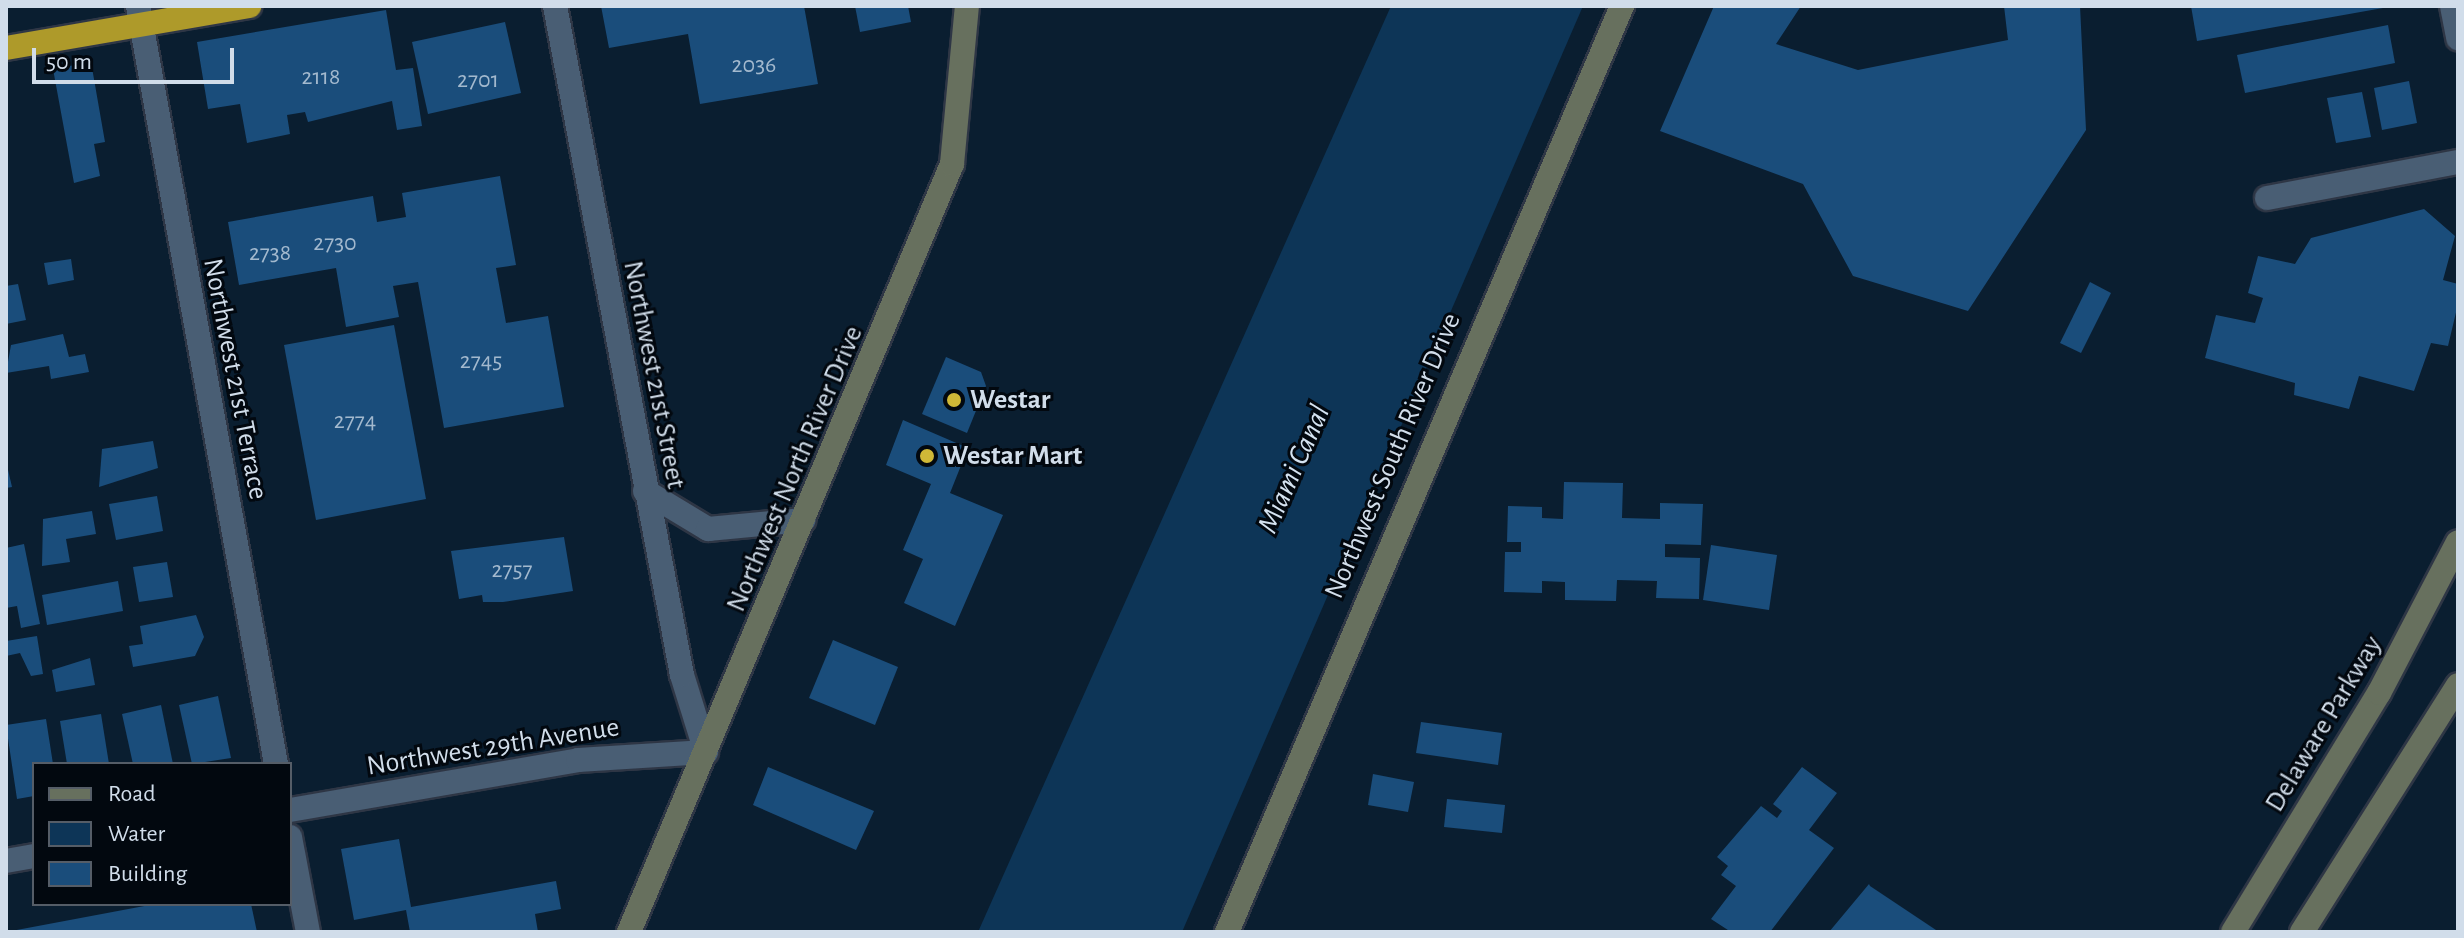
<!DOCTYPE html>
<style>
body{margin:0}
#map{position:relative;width:2464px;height:938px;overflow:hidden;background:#0a1e30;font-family:"Alegreya Sans",sans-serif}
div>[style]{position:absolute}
.water>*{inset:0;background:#0d3557}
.building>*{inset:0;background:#1a4d7b}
.roads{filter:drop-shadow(2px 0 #2e3645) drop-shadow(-2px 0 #2e3645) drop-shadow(0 2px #2e3645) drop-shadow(0 -2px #2e3645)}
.street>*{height:24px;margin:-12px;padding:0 12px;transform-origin:12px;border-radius:12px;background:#495e74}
.secondary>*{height:24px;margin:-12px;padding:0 12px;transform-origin:12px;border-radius:12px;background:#67705e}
.highway>*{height:24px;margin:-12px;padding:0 12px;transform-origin:12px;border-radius:12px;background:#ae9a2a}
.dots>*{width:22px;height:22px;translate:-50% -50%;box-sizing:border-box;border:4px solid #02080f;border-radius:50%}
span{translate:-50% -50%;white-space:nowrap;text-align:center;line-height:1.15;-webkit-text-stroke:6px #02080f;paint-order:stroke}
.number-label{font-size:24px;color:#a3b9ce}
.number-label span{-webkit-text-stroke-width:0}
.street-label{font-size:28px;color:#d1ddea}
.poi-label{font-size:28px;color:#d1ddea;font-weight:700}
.left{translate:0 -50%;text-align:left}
.water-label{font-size:30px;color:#d5e3f1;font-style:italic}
.frame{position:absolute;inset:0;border:8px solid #d1ddea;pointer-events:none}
.legend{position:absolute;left:32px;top:762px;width:260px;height:144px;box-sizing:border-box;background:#02080f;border:2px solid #555d67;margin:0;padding:10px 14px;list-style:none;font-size:24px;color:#d1ddea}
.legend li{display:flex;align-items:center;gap:16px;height:40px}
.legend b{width:40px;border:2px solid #555d67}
.scale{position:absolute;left:32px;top:48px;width:202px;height:36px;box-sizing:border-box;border:4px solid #d1ddea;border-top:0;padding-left:10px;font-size:24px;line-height:28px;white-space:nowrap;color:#d1ddea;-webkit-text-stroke:6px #02080f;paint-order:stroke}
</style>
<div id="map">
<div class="water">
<div style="clip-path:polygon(1391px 6px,1583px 6px,1182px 932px,978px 932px)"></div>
</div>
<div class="building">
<div style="clip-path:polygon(601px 6px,804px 6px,818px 84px,700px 104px,688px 34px,609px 48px)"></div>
<div style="clip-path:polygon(855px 6px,908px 6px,911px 22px,860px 32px)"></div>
<div style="clip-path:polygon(1714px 6px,1801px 6px,1776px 44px,1858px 70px,2008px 40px,2004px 6px,2080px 6px,2086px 130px,1968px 311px,1853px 276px,1803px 184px,1660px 131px)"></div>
<div style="clip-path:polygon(2191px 6px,2383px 6px,2383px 8px,2197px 41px)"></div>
<div style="clip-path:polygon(386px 10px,396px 70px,413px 68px,422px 126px,397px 130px,392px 101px,308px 122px,305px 112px,287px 115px,290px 134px,247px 143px,240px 104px,208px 109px,197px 42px)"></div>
<div style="clip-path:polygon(505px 22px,521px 93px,428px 114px,412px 42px)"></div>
<div style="clip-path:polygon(2388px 25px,2395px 63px,2245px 93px,2237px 55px)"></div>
<div style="clip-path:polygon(91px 62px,105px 142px,94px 144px,100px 176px,74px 183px,53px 69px)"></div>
<div style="clip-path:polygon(2409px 81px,2417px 123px,2382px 130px,2374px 88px)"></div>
<div style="clip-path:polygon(2362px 92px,2371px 137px,2336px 143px,2327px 98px)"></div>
<div style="clip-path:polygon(500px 176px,516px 265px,496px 268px,506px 323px,548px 316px,564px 407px,444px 428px,418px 282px,393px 286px,399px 317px,346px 327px,336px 268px,239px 285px,228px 222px,373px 196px,377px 222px,406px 217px,402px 193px)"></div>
<div style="clip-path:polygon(2424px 209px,2455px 236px,2443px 280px,2458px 284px,2458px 304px,2448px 346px,2431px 343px,2414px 391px,2359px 376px,2349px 409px,2294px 395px,2295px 383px,2205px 358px,2216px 315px,2255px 323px,2263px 298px,2248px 293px,2258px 256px,2295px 264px,2311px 238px)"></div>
<div style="clip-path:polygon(71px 259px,74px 280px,48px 285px,44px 263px)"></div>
<div style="clip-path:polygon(2090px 282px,2111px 293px,2081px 353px,2060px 343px)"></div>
<div style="clip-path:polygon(18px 284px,26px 320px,6px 324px,6px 286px)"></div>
<div style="clip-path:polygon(394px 325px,426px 499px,316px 520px,284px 345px)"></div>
<div style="clip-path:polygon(63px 334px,69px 357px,85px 354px,89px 372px,51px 379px,49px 366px,6px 373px,11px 345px)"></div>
<div style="clip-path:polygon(946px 357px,981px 372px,986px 386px,967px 433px,922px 414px)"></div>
<div style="clip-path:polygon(903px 420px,968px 448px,950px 493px,1003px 515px,955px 626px,904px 603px,923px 559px,903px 550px,931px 484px,886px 465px)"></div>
<div style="clip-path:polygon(153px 441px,158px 468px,99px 487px,102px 449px)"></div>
<div style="clip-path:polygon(6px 461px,12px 487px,6px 488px)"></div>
<div style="clip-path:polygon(1564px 482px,1623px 483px,1622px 518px,1660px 519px,1660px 503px,1703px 504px,1701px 545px,1665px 544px,1665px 557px,1700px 558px,1699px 599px,1656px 598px,1657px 581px,1617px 580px,1616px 601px,1565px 600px,1565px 582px,1542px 581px,1542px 593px,1504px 592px,1505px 552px,1521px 552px,1521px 542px,1507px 542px,1508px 506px,1542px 507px,1542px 518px,1563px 519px)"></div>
<div style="clip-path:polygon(157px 496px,163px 531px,116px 540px,109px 504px)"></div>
<div style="clip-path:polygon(92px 511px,96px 534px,66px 539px,70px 562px,42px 566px,43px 519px)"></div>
<div style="clip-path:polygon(564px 537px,573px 591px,503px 602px,483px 602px,482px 595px,459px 599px,451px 551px)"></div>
<div style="clip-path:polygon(24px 544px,40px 624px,21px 628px,17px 606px,6px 608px,6px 548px)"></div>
<div style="clip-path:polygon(1711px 545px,1777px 555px,1769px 610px,1703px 600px)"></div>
<div style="clip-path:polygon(167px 562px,173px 597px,139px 602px,133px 567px)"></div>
<div style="clip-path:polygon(118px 581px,123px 611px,47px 625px,42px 595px)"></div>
<div style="clip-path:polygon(196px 615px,204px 637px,195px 656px,133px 667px,129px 646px,143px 644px,140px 626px)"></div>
<div style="clip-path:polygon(37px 636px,43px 674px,31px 676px,20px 653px,6px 656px,6px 641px)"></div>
<div style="clip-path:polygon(833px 640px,898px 667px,875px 725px,809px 698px)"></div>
<div style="clip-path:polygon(90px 658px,95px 685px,56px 692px,52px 670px)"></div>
<div style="clip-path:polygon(218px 696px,231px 758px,192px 764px,179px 705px)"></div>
<div style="clip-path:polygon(161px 705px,173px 764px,133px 764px,122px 714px)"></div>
<div style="clip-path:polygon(101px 714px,109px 764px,67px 764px,60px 721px)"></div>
<div style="clip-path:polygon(46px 719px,53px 764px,34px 764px,34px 796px,17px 799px,6px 725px)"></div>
<div style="clip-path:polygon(1421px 722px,1502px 733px,1498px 765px,1416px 753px)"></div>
<div style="clip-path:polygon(768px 767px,874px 811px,856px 850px,753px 805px)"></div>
<div style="clip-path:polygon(1802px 767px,1837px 793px,1809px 830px,1834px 848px,1770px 932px,1731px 932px,1711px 919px,1736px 886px,1721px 875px,1728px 866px,1717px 857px,1761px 806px,1777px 818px,1782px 811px,1773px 804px)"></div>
<div style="clip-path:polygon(1373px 774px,1414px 782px,1408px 812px,1368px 805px)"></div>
<div style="clip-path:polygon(1447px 799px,1505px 805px,1502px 833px,1444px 827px)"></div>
<div style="clip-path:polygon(399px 839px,411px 907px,556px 881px,561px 909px,535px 914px,538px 932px,410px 932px,406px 910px,354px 920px,341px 849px)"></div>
<div style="clip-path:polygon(1869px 884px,1870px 886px,1939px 932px,1829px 932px)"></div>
<div style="clip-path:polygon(251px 904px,257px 932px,6px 932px,155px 904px)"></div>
</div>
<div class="roads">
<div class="street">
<div style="left:138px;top:6px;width:770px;rotate:79.68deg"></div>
<div style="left:2452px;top:6px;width:33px;rotate:79deg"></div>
<div style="left:2267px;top:198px;width:194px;rotate:-10.7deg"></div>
<div style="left:645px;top:491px;width:74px;rotate:31.1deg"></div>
<div style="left:708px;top:529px;width:96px;rotate:-5.4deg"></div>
<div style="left:290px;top:810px;width:292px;rotate:-9.8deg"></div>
<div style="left:578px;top:760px;width:128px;rotate:-3.6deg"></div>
<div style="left:706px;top:752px;width:81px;rotate:-107.3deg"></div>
<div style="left:682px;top:675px;width:681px;rotate:-100.75deg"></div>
<div style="left:290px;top:837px;width:97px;rotate:79.3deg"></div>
<div style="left:6px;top:861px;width:28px;rotate:-10deg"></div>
</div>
<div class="secondary">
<div style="left:629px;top:932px;width:833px;rotate:-67.19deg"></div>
<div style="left:952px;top:164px;width:159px;rotate:-84.6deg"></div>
<div style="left:1227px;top:932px;width:1007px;rotate:-66.9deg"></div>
<div style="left:2233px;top:932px;width:280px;rotate:-58.6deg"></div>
<div style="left:2379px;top:693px;width:170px;rotate:-62.4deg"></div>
<div style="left:2302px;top:932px;width:292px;rotate:-57.7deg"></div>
</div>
<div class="highway">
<div style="left:6px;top:48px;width:247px;rotate:-9.8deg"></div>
</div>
</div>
<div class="dots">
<div style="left:954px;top:400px;background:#cfb837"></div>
<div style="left:927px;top:456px;background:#cfb837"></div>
</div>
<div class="number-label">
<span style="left:754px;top:66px">2036</span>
<span style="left:321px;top:78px">2118</span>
<span style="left:478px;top:81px">2701</span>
<span style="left:335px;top:244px">2730</span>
<span style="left:270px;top:254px">2738</span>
<span style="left:481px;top:362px">2745</span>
<span style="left:355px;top:422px">2774</span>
<span style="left:512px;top:571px">2757</span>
</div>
<div class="street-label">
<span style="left:654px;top:375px;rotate:79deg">Northwest 21st Street</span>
<span style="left:235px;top:379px;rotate:79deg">Northwest 21st Terrace</span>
<span style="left:1393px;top:456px;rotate:-67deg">Northwest South River Drive</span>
<span style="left:795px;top:469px;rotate:-67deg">Northwest North River Drive</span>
<span style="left:2324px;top:724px;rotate:-59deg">Delaware Parkway</span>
<span style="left:493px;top:747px;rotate:-9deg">Northwest 29th Avenue</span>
</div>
<div class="poi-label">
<span class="left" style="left:970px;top:400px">Westar</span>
<span class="left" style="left:943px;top:456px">Westar Mart</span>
</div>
<div class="water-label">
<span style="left:1294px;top:469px;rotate:-66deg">Miami Canal</span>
</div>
<div class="frame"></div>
<ul class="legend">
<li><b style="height:10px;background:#67705e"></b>Road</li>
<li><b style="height:22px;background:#0d3557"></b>Water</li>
<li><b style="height:22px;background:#1a4d7b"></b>Building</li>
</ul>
<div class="scale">50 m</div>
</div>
